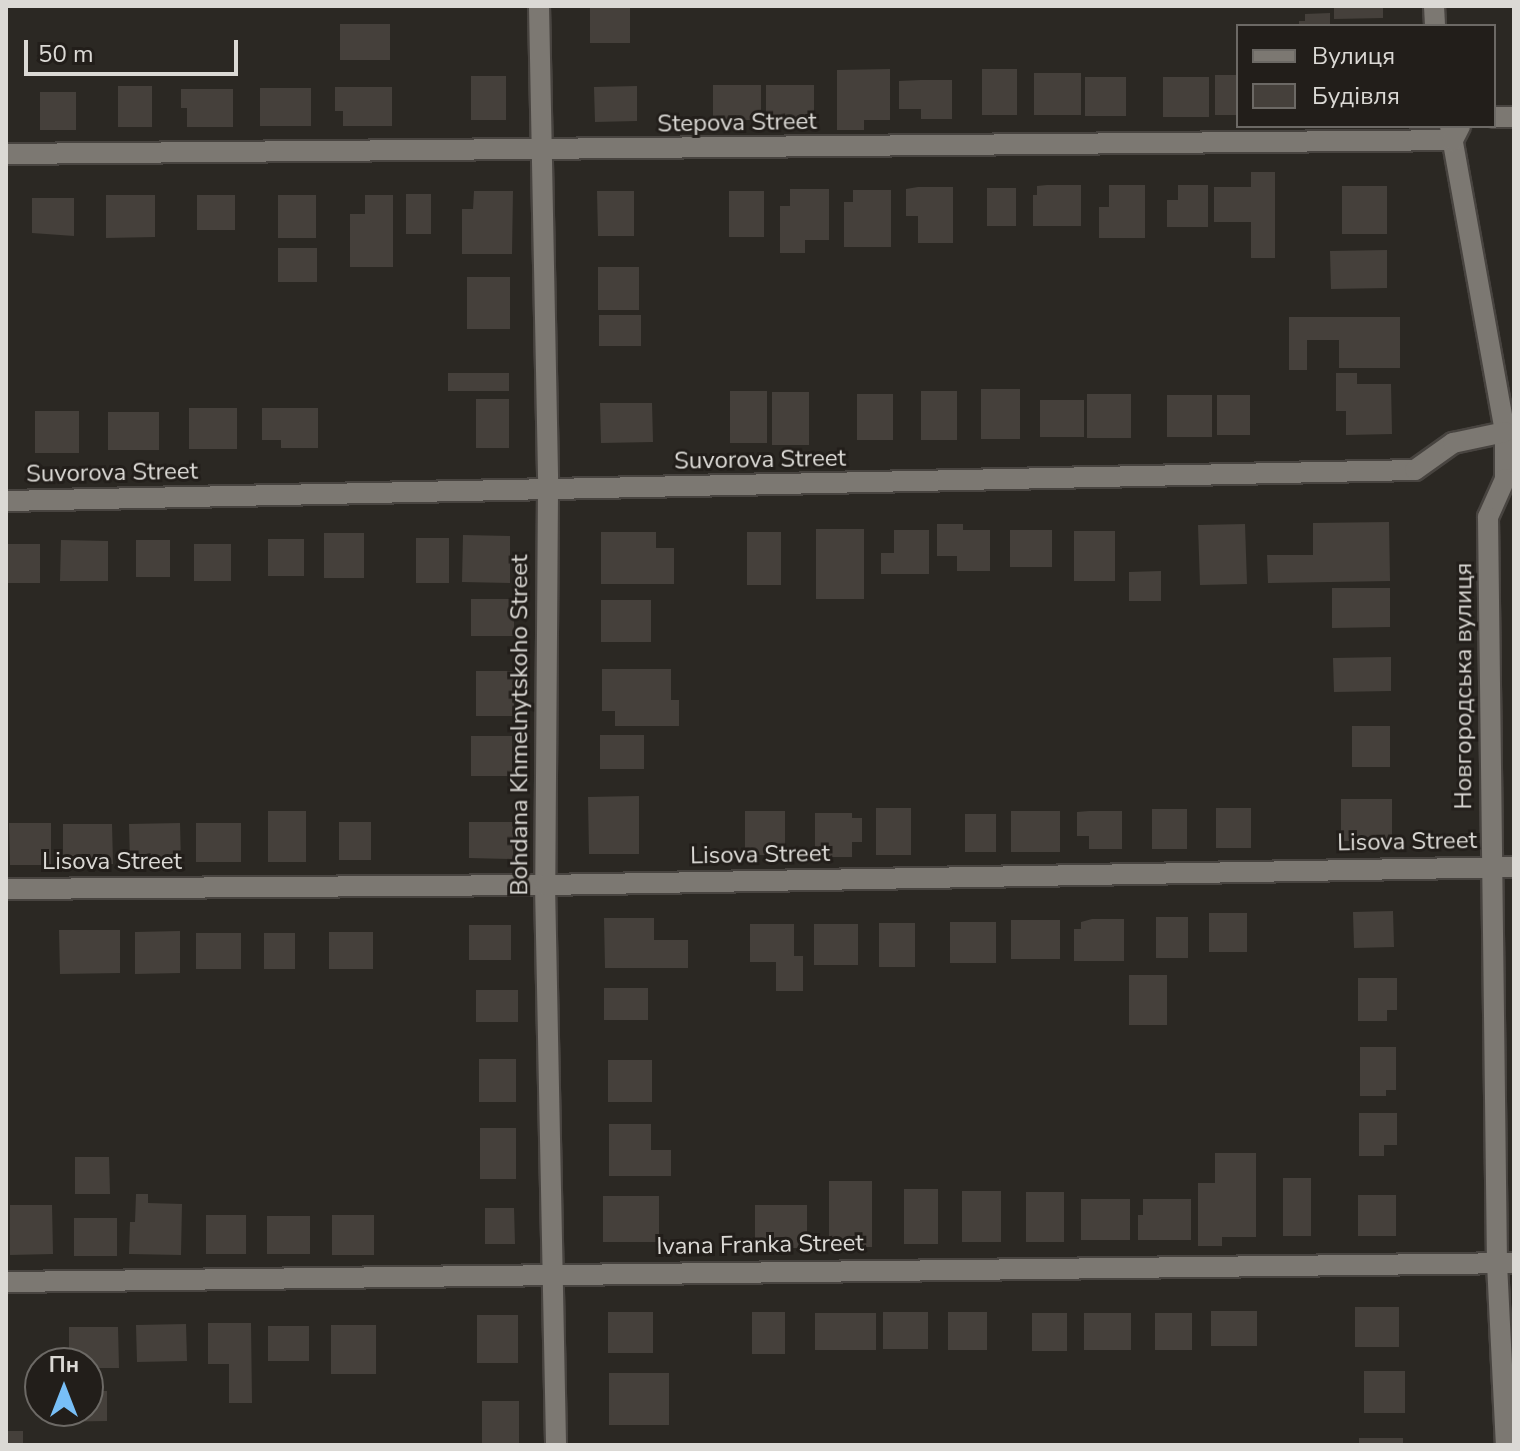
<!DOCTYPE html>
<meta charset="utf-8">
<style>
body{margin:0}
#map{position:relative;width:1520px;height:1451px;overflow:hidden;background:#2b2823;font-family:"Nunito Sans",sans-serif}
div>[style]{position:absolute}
.building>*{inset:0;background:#45403b}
.roads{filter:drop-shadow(2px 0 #484440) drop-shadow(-2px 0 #484440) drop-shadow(0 2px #484440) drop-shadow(0 -2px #484440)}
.minor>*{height:20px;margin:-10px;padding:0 10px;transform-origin:10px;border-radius:10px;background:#7c7872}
span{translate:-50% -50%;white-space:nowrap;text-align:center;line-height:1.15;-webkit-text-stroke:6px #221e1a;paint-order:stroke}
.street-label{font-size:24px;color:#dbd9d5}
.frame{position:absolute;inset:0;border:8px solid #dbd9d5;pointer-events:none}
.legend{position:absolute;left:1236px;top:24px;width:260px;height:104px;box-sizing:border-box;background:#221e1a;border:2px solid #6c6965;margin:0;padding:10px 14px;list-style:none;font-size:24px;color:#dbd9d5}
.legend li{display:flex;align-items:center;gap:16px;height:40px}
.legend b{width:40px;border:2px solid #6c6965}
.north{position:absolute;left:24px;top:1347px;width:80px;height:80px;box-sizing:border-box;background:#221e1a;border:2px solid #6c6965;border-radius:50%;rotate:0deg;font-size:22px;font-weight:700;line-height:32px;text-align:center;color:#dbd9d5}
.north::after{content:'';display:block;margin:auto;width:28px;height:36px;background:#78bff7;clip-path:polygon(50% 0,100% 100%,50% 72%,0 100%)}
.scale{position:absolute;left:24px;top:40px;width:214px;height:36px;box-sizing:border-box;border:4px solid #dbd9d5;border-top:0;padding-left:10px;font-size:24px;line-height:28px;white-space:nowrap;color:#dbd9d5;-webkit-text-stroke:6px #221e1a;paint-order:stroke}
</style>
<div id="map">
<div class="building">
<div style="clip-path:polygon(590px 6px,630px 6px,630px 43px,590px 43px)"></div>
<div style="clip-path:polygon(1334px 6px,1383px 6px,1383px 18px,1334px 19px)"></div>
<div style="clip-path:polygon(1330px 13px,1330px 26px,1299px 26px,1299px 21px,1305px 21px,1305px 14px)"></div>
<div style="clip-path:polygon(340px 24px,390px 24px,390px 60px,340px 60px)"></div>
<div style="clip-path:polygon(890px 69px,890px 120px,864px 120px,864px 130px,837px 130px,837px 70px)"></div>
<div style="clip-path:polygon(982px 69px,1017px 69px,1017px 115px,982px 115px)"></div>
<div style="clip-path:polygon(1034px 73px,1081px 73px,1081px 115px,1034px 115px)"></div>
<div style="clip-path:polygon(1215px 75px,1238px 75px,1238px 115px,1215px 115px)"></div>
<div style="clip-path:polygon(471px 76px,506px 76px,506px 120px,471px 120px)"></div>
<div style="clip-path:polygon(1085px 77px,1126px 77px,1126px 116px,1085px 116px)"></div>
<div style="clip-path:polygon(1163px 77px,1209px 77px,1209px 117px,1163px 117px)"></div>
<div style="clip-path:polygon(921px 80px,952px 80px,952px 119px,921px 119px,921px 109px,899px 109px,899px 81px)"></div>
<div style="clip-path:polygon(713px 85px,761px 85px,761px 120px,713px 120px)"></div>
<div style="clip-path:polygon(766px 85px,814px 85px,814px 119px,766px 119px)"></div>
<div style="clip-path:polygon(118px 86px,152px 86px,152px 127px,118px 127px)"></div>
<div style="clip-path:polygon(637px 86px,637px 121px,595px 122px,594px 87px)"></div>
<div style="clip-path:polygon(335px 87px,392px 87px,392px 126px,343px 126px,343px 111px,335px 111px)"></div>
<div style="clip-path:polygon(260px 88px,311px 88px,311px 126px,260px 126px)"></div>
<div style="clip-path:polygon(181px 89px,233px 89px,233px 127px,187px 127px,187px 108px,181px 108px)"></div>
<div style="clip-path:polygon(40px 92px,76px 92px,76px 130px,40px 130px)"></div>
<div style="clip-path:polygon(1251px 172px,1275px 172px,1275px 258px,1251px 258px,1251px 222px,1214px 222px,1214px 187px,1251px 187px)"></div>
<div style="clip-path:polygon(1047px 185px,1081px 185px,1081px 226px,1033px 226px,1033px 195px,1037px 195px,1037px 186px)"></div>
<div style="clip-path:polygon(1109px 185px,1145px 185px,1145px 238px,1099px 238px,1099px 207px,1109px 207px)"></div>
<div style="clip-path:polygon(1178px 185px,1208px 185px,1208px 227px,1167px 227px,1167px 200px,1178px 200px)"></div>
<div style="clip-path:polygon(1342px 186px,1387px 186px,1387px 234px,1342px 234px)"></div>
<div style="clip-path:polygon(918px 187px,953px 187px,953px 243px,918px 243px,918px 216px,906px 216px,906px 189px)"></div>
<div style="clip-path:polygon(987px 188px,1016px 188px,1016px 226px,987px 226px)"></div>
<div style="clip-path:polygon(790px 189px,829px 189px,829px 240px,805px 240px,805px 253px,780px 253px,780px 206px,790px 206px)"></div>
<div style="clip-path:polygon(853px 190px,891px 190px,891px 247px,844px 247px,844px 202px,853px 202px)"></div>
<div style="clip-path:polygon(474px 191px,513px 191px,512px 254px,462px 254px,462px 209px,473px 209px)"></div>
<div style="clip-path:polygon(597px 191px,634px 191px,634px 236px,598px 236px)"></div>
<div style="clip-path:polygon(729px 191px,764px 191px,764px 237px,729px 237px)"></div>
<div style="clip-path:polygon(406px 194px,431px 194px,431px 234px,406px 234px)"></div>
<div style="clip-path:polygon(106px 195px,155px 195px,155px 237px,106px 238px)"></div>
<div style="clip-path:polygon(197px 195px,235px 195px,235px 230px,197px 230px)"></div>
<div style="clip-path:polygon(278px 195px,316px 195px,316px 238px,278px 238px)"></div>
<div style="clip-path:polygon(365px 195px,393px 195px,393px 267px,350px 267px,350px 214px,365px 214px)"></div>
<div style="clip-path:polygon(32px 198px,74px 198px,74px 236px,32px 233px)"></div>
<div style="clip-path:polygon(278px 248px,317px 248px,317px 282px,278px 282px)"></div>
<div style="clip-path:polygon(1387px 250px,1387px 288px,1331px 289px,1330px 251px)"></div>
<div style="clip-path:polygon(598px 267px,639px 267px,639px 310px,598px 310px)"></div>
<div style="clip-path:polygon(467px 277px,510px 277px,510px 329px,467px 329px)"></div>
<div style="clip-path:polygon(599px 315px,641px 315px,641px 346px,599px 346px)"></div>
<div style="clip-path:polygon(1289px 317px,1400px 317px,1400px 368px,1339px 368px,1339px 340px,1307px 340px,1307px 370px,1289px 370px)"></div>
<div style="clip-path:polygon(448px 373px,509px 373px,509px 391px,448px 391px)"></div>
<div style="clip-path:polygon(1336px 373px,1357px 373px,1357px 384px,1391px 384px,1392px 434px,1346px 435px,1346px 411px,1336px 411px)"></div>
<div style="clip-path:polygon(981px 389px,1020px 389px,1020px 439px,981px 439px)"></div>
<div style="clip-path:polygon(730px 391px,767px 391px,767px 443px,730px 443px)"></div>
<div style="clip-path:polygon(921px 391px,957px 391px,957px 440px,921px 440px)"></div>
<div style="clip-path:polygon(772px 392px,809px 392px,809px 445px,772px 445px)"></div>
<div style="clip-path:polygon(857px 394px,893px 394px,893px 440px,857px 440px)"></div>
<div style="clip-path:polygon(1087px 394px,1131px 394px,1131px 438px,1087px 438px)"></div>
<div style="clip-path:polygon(1167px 395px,1212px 395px,1212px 437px,1167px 437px)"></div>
<div style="clip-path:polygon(1217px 395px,1250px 395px,1250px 435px,1217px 435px)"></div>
<div style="clip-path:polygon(476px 399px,509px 399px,509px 448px,476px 448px)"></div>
<div style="clip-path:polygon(1040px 400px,1084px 400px,1084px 437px,1040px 437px)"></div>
<div style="clip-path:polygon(600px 403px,652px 403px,653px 442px,601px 443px)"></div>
<div style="clip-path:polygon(189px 408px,237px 408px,237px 449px,189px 449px)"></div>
<div style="clip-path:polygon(262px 408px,318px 408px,318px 448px,281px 448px,281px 440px,262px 440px)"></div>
<div style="clip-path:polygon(35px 411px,79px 411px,79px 453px,35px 453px)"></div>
<div style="clip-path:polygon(108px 412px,159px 412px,159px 450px,108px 450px)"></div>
<div style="clip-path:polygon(1389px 522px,1390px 581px,1268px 583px,1267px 555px,1313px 555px,1313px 523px)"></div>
<div style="clip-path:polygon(937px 524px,963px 524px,963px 530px,990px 530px,990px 571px,957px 571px,957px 556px,937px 556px)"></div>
<div style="clip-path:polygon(1245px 524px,1247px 584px,1200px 585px,1198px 525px)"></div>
<div style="clip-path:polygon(816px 529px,864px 529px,864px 599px,816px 599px)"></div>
<div style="clip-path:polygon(894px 530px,929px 530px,929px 574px,881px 574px,881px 553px,894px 553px)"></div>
<div style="clip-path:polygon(1010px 530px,1052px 530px,1052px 567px,1010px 567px)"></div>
<div style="clip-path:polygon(1074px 531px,1115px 531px,1115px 581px,1074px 581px)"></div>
<div style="clip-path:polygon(601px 532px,656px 532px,656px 548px,674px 548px,674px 584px,601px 584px)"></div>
<div style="clip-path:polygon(747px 532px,781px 532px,781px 585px,747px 585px)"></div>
<div style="clip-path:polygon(324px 533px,364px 533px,364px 578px,324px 578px)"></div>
<div style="clip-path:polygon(463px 535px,510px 536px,510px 583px,462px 582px)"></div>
<div style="clip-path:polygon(416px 538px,449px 538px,449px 583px,416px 583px)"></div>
<div style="clip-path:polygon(268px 539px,304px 539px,304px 576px,268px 576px)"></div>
<div style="clip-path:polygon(61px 540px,108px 541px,108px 581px,60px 581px)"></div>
<div style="clip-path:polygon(136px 540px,170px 540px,170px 577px,136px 577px)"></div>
<div style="clip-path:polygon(6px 544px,40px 544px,40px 583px,6px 583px)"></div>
<div style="clip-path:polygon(194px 544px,231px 544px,231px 581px,194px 581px)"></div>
<div style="clip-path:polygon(1161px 571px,1161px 601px,1129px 601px,1129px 572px)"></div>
<div style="clip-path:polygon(1332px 588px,1390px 588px,1390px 627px,1332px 628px)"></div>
<div style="clip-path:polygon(471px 599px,514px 599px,514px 636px,471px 636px)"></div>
<div style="clip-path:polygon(601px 600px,651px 600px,651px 642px,601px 642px)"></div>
<div style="clip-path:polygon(1391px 657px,1391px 691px,1334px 692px,1333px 658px)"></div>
<div style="clip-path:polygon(602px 669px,671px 669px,671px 700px,679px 700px,679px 726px,615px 726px,615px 711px,602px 711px)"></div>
<div style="clip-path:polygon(476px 671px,514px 671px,514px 716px,476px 716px)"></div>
<div style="clip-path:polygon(1352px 726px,1390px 726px,1390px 767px,1352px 767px)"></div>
<div style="clip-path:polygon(600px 735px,644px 735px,644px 769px,600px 769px)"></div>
<div style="clip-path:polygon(471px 736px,512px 736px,512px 776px,471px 776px)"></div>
<div style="clip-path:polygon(639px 796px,639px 854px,589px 854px,588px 797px)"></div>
<div style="clip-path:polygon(1341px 799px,1392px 799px,1392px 841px,1341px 841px)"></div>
<div style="clip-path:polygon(876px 808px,911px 808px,911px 855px,876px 855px)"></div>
<div style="clip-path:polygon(1216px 808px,1251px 808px,1251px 848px,1216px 848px)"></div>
<div style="clip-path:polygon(1152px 809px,1187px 809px,1187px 849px,1152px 849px)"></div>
<div style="clip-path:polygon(268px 811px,306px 811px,306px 862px,268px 862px)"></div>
<div style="clip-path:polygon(745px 811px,785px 811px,785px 855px,745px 855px)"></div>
<div style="clip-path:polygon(1011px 811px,1060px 811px,1060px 852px,1011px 852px)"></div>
<div style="clip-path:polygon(1089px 811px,1122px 811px,1122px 849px,1089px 849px,1089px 836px,1077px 836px,1077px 812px)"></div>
<div style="clip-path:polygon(815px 813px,852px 813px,852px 818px,862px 818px,862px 842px,852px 842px,852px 857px,815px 857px)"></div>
<div style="clip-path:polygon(965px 814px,996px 814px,996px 852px,965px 852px)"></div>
<div style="clip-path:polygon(339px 822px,371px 822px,371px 860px,339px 860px)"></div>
<div style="clip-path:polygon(469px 822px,513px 822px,513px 859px,469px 858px)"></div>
<div style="clip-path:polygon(9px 823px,51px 823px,51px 865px,10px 865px)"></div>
<div style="clip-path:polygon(180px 823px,181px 863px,130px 863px,129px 824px)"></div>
<div style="clip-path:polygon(196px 823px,241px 823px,241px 862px,196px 862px)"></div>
<div style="clip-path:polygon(63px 824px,112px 824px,113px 864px,63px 865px)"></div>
<div style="clip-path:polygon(1393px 911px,1394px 947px,1354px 948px,1353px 912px)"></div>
<div style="clip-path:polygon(1209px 913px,1247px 913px,1247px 952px,1209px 952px)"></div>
<div style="clip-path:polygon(1156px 917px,1188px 917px,1188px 958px,1156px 958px)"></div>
<div style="clip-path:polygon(604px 918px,654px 918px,654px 940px,688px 940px,688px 968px,605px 968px)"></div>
<div style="clip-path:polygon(1092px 919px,1124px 919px,1124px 961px,1074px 961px,1074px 929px,1081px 929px,1081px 922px)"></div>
<div style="clip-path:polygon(1011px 920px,1060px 920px,1060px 959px,1011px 959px)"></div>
<div style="clip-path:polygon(950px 922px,996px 922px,996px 963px,950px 963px)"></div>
<div style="clip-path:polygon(879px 923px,915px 923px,915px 967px,879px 967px)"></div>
<div style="clip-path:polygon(750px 924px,794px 924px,794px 956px,803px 956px,803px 991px,776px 991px,776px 962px,750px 962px)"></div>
<div style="clip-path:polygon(814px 924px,858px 924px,858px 965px,814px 965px)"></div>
<div style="clip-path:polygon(469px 925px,511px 925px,511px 960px,469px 960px)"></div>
<div style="clip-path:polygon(59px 930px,120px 930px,120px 973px,60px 974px)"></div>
<div style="clip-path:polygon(180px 931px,180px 973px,135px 974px,135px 932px)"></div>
<div style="clip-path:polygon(329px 932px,373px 932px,373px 969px,329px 969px)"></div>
<div style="clip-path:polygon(196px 933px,241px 933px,241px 969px,196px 969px)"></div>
<div style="clip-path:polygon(264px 933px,295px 933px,295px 969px,264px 969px)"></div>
<div style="clip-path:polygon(1129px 975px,1167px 975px,1167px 1025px,1129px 1025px)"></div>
<div style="clip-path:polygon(1358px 978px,1397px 978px,1397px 1010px,1387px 1010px,1387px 1021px,1358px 1021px)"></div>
<div style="clip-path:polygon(604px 988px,648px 988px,648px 1020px,604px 1020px)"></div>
<div style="clip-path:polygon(476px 990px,518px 990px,518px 1022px,476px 1022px)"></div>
<div style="clip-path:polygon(1360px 1047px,1396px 1047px,1396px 1090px,1386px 1090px,1386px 1096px,1360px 1096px)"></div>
<div style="clip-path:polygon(479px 1059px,516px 1059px,516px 1102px,479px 1102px)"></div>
<div style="clip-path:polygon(608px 1060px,652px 1060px,652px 1102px,608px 1102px)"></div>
<div style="clip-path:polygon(1359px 1113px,1397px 1113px,1397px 1145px,1384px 1145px,1384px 1156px,1359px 1156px)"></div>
<div style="clip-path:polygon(609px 1124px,651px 1124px,651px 1150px,671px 1150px,671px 1176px,609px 1176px)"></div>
<div style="clip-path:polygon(480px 1128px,516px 1128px,516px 1179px,480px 1179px)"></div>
<div style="clip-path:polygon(1215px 1153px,1256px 1153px,1256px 1237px,1222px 1237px,1222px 1246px,1198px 1246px,1198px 1183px,1215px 1183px)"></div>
<div style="clip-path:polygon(75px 1157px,109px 1157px,110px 1194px,75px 1194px)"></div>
<div style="clip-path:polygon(1283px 1178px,1311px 1178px,1311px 1236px,1283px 1236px)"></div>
<div style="clip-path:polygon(829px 1181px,872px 1181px,872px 1247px,829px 1247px)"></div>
<div style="clip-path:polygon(904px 1189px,938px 1189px,938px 1244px,904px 1244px)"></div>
<div style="clip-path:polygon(962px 1191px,1001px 1191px,1001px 1242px,962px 1242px)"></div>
<div style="clip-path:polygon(1026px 1192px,1064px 1192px,1064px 1242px,1026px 1242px)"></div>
<div style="clip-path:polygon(136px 1194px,148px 1194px,148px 1203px,182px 1204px,181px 1255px,129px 1254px,130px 1222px,135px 1222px)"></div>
<div style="clip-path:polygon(1358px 1195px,1396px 1195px,1396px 1236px,1358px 1236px)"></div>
<div style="clip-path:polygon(603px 1196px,659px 1196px,659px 1242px,603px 1242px)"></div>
<div style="clip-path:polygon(1081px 1199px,1130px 1199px,1130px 1240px,1081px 1240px)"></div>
<div style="clip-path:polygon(1143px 1199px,1191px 1199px,1191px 1240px,1138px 1240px,1138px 1215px,1143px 1215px)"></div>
<div style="clip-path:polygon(10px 1205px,52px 1205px,53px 1254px,10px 1255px)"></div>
<div style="clip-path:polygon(755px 1205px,807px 1205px,807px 1248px,755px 1248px)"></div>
<div style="clip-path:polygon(485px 1208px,514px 1208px,515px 1244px,485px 1244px)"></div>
<div style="clip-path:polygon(206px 1215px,246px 1215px,246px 1254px,206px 1254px)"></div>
<div style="clip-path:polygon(332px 1215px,374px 1215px,374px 1255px,332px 1255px)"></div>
<div style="clip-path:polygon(267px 1216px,310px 1216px,310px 1254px,267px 1254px)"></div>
<div style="clip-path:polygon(74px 1218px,117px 1218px,117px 1256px,74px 1256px)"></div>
<div style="clip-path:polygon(1355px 1307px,1399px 1307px,1399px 1347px,1355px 1347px)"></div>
<div style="clip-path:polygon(1211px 1311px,1257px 1311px,1257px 1346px,1211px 1346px)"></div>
<div style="clip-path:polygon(608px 1312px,653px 1312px,653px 1353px,608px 1353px)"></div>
<div style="clip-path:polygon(752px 1312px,785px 1312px,785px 1354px,752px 1354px)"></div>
<div style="clip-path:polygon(883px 1312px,928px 1312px,928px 1349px,883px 1349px)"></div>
<div style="clip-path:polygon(948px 1312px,987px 1312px,987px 1350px,948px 1350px)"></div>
<div style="clip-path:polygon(815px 1313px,876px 1313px,876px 1350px,815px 1350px)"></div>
<div style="clip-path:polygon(1032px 1313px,1067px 1313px,1067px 1351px,1032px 1351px)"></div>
<div style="clip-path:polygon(1084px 1313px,1131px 1313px,1131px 1350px,1084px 1350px)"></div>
<div style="clip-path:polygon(1155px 1313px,1192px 1313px,1192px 1350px,1155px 1350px)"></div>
<div style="clip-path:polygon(477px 1315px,518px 1315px,518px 1363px,477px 1363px)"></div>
<div style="clip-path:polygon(208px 1323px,251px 1323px,252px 1403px,229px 1403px,229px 1364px,208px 1364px)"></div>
<div style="clip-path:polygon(186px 1324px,187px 1361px,137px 1362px,136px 1325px)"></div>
<div style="clip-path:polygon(331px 1325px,376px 1325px,376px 1374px,331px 1374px)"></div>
<div style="clip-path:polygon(268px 1326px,309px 1326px,309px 1361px,268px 1361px)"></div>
<div style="clip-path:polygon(69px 1327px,118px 1327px,119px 1368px,88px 1368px,88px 1363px,69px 1363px)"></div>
<div style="clip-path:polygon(1364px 1371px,1405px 1371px,1405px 1413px,1364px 1413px)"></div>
<div style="clip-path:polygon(609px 1373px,669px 1373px,669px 1425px,609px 1425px)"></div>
<div style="clip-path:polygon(88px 1391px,107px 1391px,107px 1421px,48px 1422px,48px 1411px,88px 1411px)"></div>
<div style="clip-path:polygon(482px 1401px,519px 1401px,519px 1444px,482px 1444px)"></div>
<div style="clip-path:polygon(6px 1431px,23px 1431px,23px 1445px,6px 1445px)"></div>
<div style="clip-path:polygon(1359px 1438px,1403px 1438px,1403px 1445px,1359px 1445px)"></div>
</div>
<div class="roads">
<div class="minor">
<div style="left:539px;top:6px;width:485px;rotate:88.9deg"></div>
<div style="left:548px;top:491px;width:394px;rotate:90.4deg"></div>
<div style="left:545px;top:885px;width:560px;rotate:88.87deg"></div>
<div style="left:1434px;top:6px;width:20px;rotate:87deg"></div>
<div style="left:1494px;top:117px;width:20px"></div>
<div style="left:1450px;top:126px;width:311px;rotate:79.8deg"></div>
<div style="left:1505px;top:432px;width:47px;rotate:90deg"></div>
<div style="left:1505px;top:479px;width:42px;rotate:114.1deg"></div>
<div style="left:1488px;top:517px;width:746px;rotate:89.31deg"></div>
<div style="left:1497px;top:1263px;width:182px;rotate:87.2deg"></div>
<div style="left:6px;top:154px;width:1447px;rotate:-0.55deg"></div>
<div style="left:1453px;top:140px;width:16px;rotate:-63deg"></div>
<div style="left:6px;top:501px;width:1409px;rotate:-1.26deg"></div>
<div style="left:1415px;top:470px;width:47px;rotate:-35.4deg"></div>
<div style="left:1453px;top:443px;width:53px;rotate:-11.9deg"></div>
<div style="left:6px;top:889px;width:539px;rotate:-0.43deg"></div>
<div style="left:545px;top:885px;width:969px;rotate:-1.06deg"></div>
<div style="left:6px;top:1282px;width:1508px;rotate:-0.72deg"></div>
</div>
</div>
<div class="street-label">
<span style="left:737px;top:123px;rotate:-1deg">Stepova Street</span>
<span style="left:760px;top:460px;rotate:-1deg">Suvorova Street</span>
<span style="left:112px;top:473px;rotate:-1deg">Suvorova Street</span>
<span style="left:1464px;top:686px;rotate:-90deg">Новгородська вулиця</span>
<span style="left:520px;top:725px;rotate:-90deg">Bohdana Khmelnytskoho Street</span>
<span style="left:1407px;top:842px;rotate:-1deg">Lisova Street</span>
<span style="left:760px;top:855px;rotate:-1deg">Lisova Street</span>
<span style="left:112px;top:862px">Lisova Street</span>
<span style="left:760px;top:1245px;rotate:-1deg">Ivana Franka Street</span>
</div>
<div class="frame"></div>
<ul class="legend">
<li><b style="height:10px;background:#7c7872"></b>Вулиця</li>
<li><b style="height:22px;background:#45403b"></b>Будівля</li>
</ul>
<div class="north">Пн</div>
<div class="scale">50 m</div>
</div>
